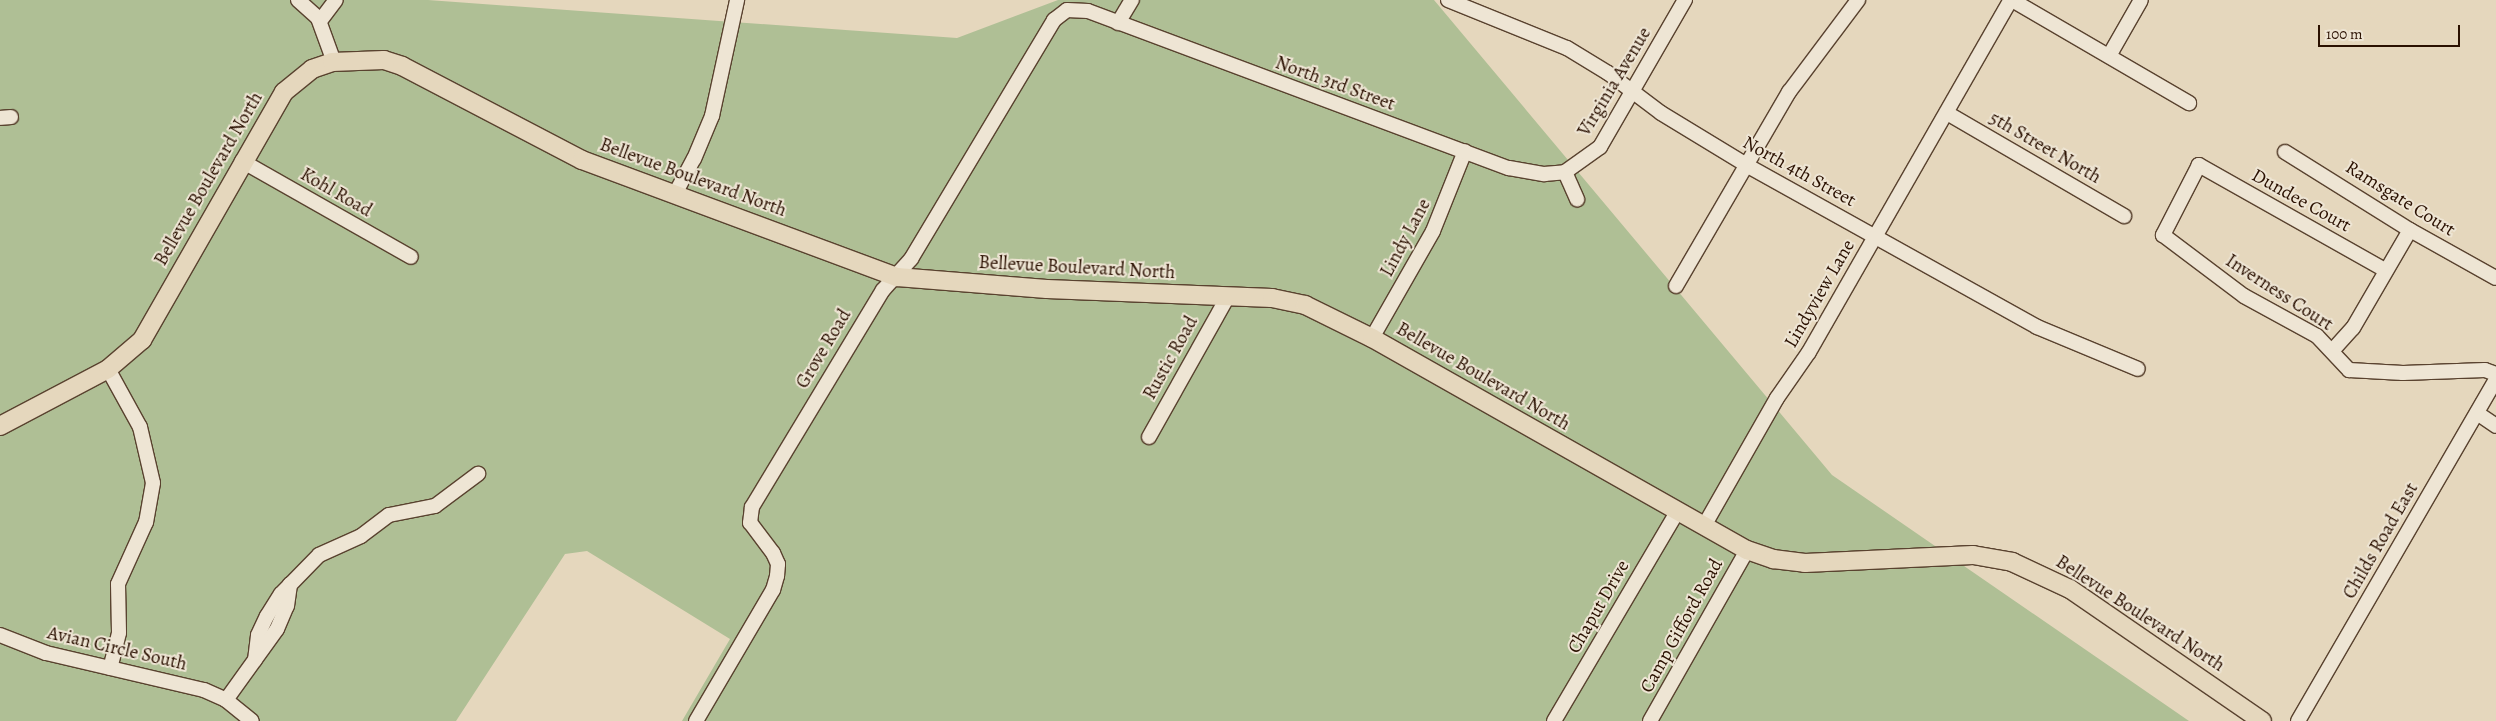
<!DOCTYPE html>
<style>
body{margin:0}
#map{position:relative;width:2496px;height:721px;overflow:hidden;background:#e5d7bd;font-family:Alegreya,serif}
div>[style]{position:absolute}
.green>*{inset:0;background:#afbf95}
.roads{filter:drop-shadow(1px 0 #59422f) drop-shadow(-1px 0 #59422f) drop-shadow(0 1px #59422f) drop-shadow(0 -1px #59422f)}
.minor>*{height:14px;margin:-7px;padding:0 7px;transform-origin:7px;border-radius:7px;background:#eee5d4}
.major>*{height:18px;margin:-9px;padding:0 9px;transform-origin:9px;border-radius:9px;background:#e5d7bd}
span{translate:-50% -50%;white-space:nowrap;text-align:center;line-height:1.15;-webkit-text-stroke:4px #eee5d4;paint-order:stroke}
.street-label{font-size:19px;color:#2a1000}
.scale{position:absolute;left:2318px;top:25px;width:142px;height:22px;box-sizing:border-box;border:2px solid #2a1000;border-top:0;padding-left:6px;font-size:15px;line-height:18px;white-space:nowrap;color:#2a1000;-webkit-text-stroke:4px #eee5d4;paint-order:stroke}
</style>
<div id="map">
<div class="green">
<div style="clip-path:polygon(0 0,428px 0,957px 38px,1058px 0,1434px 0,1832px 475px,2189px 721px,682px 721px,730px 639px,587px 551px,565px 554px,456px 721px,0 721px)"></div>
</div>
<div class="roads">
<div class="minor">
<div style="left:298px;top:0;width:27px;rotate:42deg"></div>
<div style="left:318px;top:18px;width:47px;rotate:70deg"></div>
<div style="left:1448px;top:0;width:128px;rotate:22deg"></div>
<div style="left:1567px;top:48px;width:48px;rotate:31.4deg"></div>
<div style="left:1608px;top:73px;width:66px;rotate:37deg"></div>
<div style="left:1661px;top:113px;width:102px;rotate:31.3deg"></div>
<div style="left:1748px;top:166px;width:331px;rotate:29.1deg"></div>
<div style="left:2037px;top:327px;width:109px;rotate:22.6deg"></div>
<div style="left:2012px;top:0;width:205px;rotate:30.2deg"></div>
<div style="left:320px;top:21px;width:26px;rotate:-53deg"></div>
<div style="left:1118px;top:23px;width:27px;rotate:-59deg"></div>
<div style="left:2109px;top:56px;width:64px;rotate:-60.3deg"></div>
<div style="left:1947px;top:113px;width:205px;rotate:30.2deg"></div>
<div style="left:0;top:118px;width:11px;rotate:-5deg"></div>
<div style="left:2285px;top:152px;width:147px;rotate:32deg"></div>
<div style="left:2410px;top:230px;width:98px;rotate:29.2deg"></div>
<div style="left:242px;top:161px;width:194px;rotate:29.6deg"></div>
<div style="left:1565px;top:172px;width:43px;rotate:-35.5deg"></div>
<div style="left:1600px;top:147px;width:170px;rotate:-60deg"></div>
<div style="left:675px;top:194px;width:40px;rotate:-62deg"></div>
<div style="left:694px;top:159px;width:47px;rotate:-67.3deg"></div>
<div style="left:712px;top:116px;width:119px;rotate:-77.8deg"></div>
<div style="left:2385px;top:270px;width:214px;rotate:-150.6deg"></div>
<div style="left:2199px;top:165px;width:79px;rotate:117.2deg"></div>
<div style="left:2163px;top:235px;width:101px;rotate:37deg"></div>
<div style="left:2244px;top:296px;width:83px;rotate:28.7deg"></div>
<div style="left:2317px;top:336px;width:47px;rotate:46.7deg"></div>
<div style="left:2349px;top:370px;width:54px;rotate:3.2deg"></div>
<div style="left:2403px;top:373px;width:82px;rotate:-2.1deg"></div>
<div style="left:2485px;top:370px;width:12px;rotate:20deg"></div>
<div style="left:1676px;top:286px;width:225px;rotate:-59.8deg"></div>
<div style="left:1789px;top:92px;width:115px;rotate:-53.1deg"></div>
<div style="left:1372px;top:338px;width:123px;rotate:-60.3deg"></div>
<div style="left:1433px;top:231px;width:86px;rotate:-68.2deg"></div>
<div style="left:2332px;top:351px;width:31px;rotate:-48deg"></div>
<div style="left:2353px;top:328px;width:113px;rotate:-59.8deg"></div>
<div style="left:108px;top:369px;width:66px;rotate:61.1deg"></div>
<div style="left:140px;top:427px;width:57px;rotate:76.9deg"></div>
<div style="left:153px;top:483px;width:40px;rotate:100deg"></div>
<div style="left:146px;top:522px;width:68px;rotate:114.3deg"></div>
<div style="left:118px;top:584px;width:49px;rotate:88.8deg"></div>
<div style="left:119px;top:633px;width:36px;rotate:104deg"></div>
<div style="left:2477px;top:413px;width:23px;rotate:34deg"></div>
<div style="left:1149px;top:437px;width:159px;rotate:-60.7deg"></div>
<div style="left:1704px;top:526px;width:147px;rotate:-60.3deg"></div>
<div style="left:1777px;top:398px;width:56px;rotate:-55.2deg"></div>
<div style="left:1809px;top:352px;width:406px;rotate:-60.2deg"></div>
<div style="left:0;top:635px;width:49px;rotate:21.4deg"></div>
<div style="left:46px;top:653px;width:162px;rotate:13.2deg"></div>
<div style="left:204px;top:690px;width:24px;rotate:24deg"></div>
<div style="left:226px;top:700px;width:33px;rotate:39deg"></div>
<div style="left:255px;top:660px;width:25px;rotate:-83deg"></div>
<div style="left:258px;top:635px;width:21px;rotate:-65deg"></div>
<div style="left:267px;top:616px;width:26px;rotate:-58deg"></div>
<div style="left:281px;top:594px;width:54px;rotate:-45.7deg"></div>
<div style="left:319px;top:555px;width:46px;rotate:-24.3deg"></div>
<div style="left:361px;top:536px;width:35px;rotate:-37deg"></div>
<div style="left:389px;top:515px;width:47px;rotate:-11.1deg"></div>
<div style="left:435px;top:506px;width:54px;rotate:-36.7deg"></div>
<div style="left:226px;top:700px;width:87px;rotate:-54.3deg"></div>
<div style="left:277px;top:629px;width:25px;rotate:-67deg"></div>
<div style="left:287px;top:606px;width:22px;rotate:-82deg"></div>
<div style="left:696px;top:721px;width:152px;rotate:-59.6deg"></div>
<div style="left:773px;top:590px;width:15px;rotate:-74deg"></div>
<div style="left:777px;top:576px;width:12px;rotate:-85deg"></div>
<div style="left:778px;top:564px;width:12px;rotate:-114deg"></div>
<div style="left:773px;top:553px;width:38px;rotate:-127deg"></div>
<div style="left:750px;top:523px;width:16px;rotate:-83deg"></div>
<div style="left:752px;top:507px;width:253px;rotate:-58.9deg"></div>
<div style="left:883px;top:290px;width:42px;rotate:-47.9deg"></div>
<div style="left:911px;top:259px;width:279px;rotate:-59.1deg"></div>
<div style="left:1054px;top:20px;width:16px;rotate:-38deg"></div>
<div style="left:1067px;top:10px;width:21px;rotate:3deg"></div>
<div style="left:1088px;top:11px;width:449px;rotate:20.5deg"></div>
<div style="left:1509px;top:168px;width:36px;rotate:10deg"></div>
<div style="left:1544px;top:174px;width:21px;rotate:-5deg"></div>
<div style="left:1565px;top:172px;width:30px;rotate:66deg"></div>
<div style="left:1554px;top:721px;width:243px;rotate:-59.5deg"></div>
<div style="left:1650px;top:721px;width:197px;rotate:-60.4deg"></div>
<div style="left:2298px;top:721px;width:395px;rotate:-59.9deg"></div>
</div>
<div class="major">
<div style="left:0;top:426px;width:122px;rotate:-27.8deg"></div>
<div style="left:108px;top:369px;width:45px;rotate:-40.5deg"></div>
<div style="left:142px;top:340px;width:286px;rotate:-60.2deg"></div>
<div style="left:284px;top:92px;width:36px;rotate:-39deg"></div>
<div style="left:312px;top:69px;width:21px;rotate:-19deg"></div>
<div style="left:332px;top:62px;width:52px;rotate:-2.2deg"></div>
<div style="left:384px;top:60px;width:19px;rotate:18deg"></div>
<div style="left:402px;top:66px;width:203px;rotate:27.6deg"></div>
<div style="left:582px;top:160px;width:336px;rotate:20.4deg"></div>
<div style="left:897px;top:277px;width:150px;rotate:4.6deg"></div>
<div style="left:1047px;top:289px;width:225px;rotate:2.3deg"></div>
<div style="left:1272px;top:298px;width:34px;rotate:12deg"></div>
<div style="left:1305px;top:305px;width:75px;rotate:26.2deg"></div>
<div style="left:1372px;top:338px;width:431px;rotate:29.5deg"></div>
<div style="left:1747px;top:550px;width:28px;rotate:19deg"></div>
<div style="left:1773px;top:559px;width:32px;rotate:7deg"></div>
<div style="left:1805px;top:563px;width:168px;rotate:-2.7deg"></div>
<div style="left:1973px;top:555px;width:40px;rotate:10deg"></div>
<div style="left:2012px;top:562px;width:64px;rotate:25deg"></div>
<div style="left:2070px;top:589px;width:233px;rotate:34.5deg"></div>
</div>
</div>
<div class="street-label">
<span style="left:1615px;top:82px;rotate:-59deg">Virginia Avenue</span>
<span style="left:1335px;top:84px;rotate:20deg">North 3rd Street</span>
<span style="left:2045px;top:148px;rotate:30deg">5th Street North</span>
<span style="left:1799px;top:172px;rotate:29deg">North 4th Street</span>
<span style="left:693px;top:178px;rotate:20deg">Bellevue Boulevard North</span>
<span style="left:209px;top:179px;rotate:-60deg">Bellevue Boulevard North</span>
<span style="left:336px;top:193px;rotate:30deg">Kohl Road</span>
<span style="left:2400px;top:199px;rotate:32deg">Ramsgate Court</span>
<span style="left:2301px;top:201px;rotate:29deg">Dundee Court</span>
<span style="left:1406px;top:238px;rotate:-62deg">Lindy Lane</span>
<span style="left:1077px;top:268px;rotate:3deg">Bellevue Boulevard North</span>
<span style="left:2279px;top:293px;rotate:33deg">Inverness Court</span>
<span style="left:1820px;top:294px;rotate:-60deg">Lindyview Lane</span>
<span style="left:824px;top:349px;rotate:-59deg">Grove Road</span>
<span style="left:1171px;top:358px;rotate:-61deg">Rustic Road</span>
<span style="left:1483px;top:377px;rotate:30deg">Bellevue Boulevard North</span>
<span style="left:2381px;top:541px;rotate:-60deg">Childs Road East</span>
<span style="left:1599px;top:607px;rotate:-60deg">Chaput Drive</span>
<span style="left:2140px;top:614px;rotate:33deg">Bellevue Boulevard North</span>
<span style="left:1682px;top:626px;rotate:-61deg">Camp Gifford Road</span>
<span style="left:117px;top:649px;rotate:13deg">Avian Circle South</span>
</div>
<div class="scale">100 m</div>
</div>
